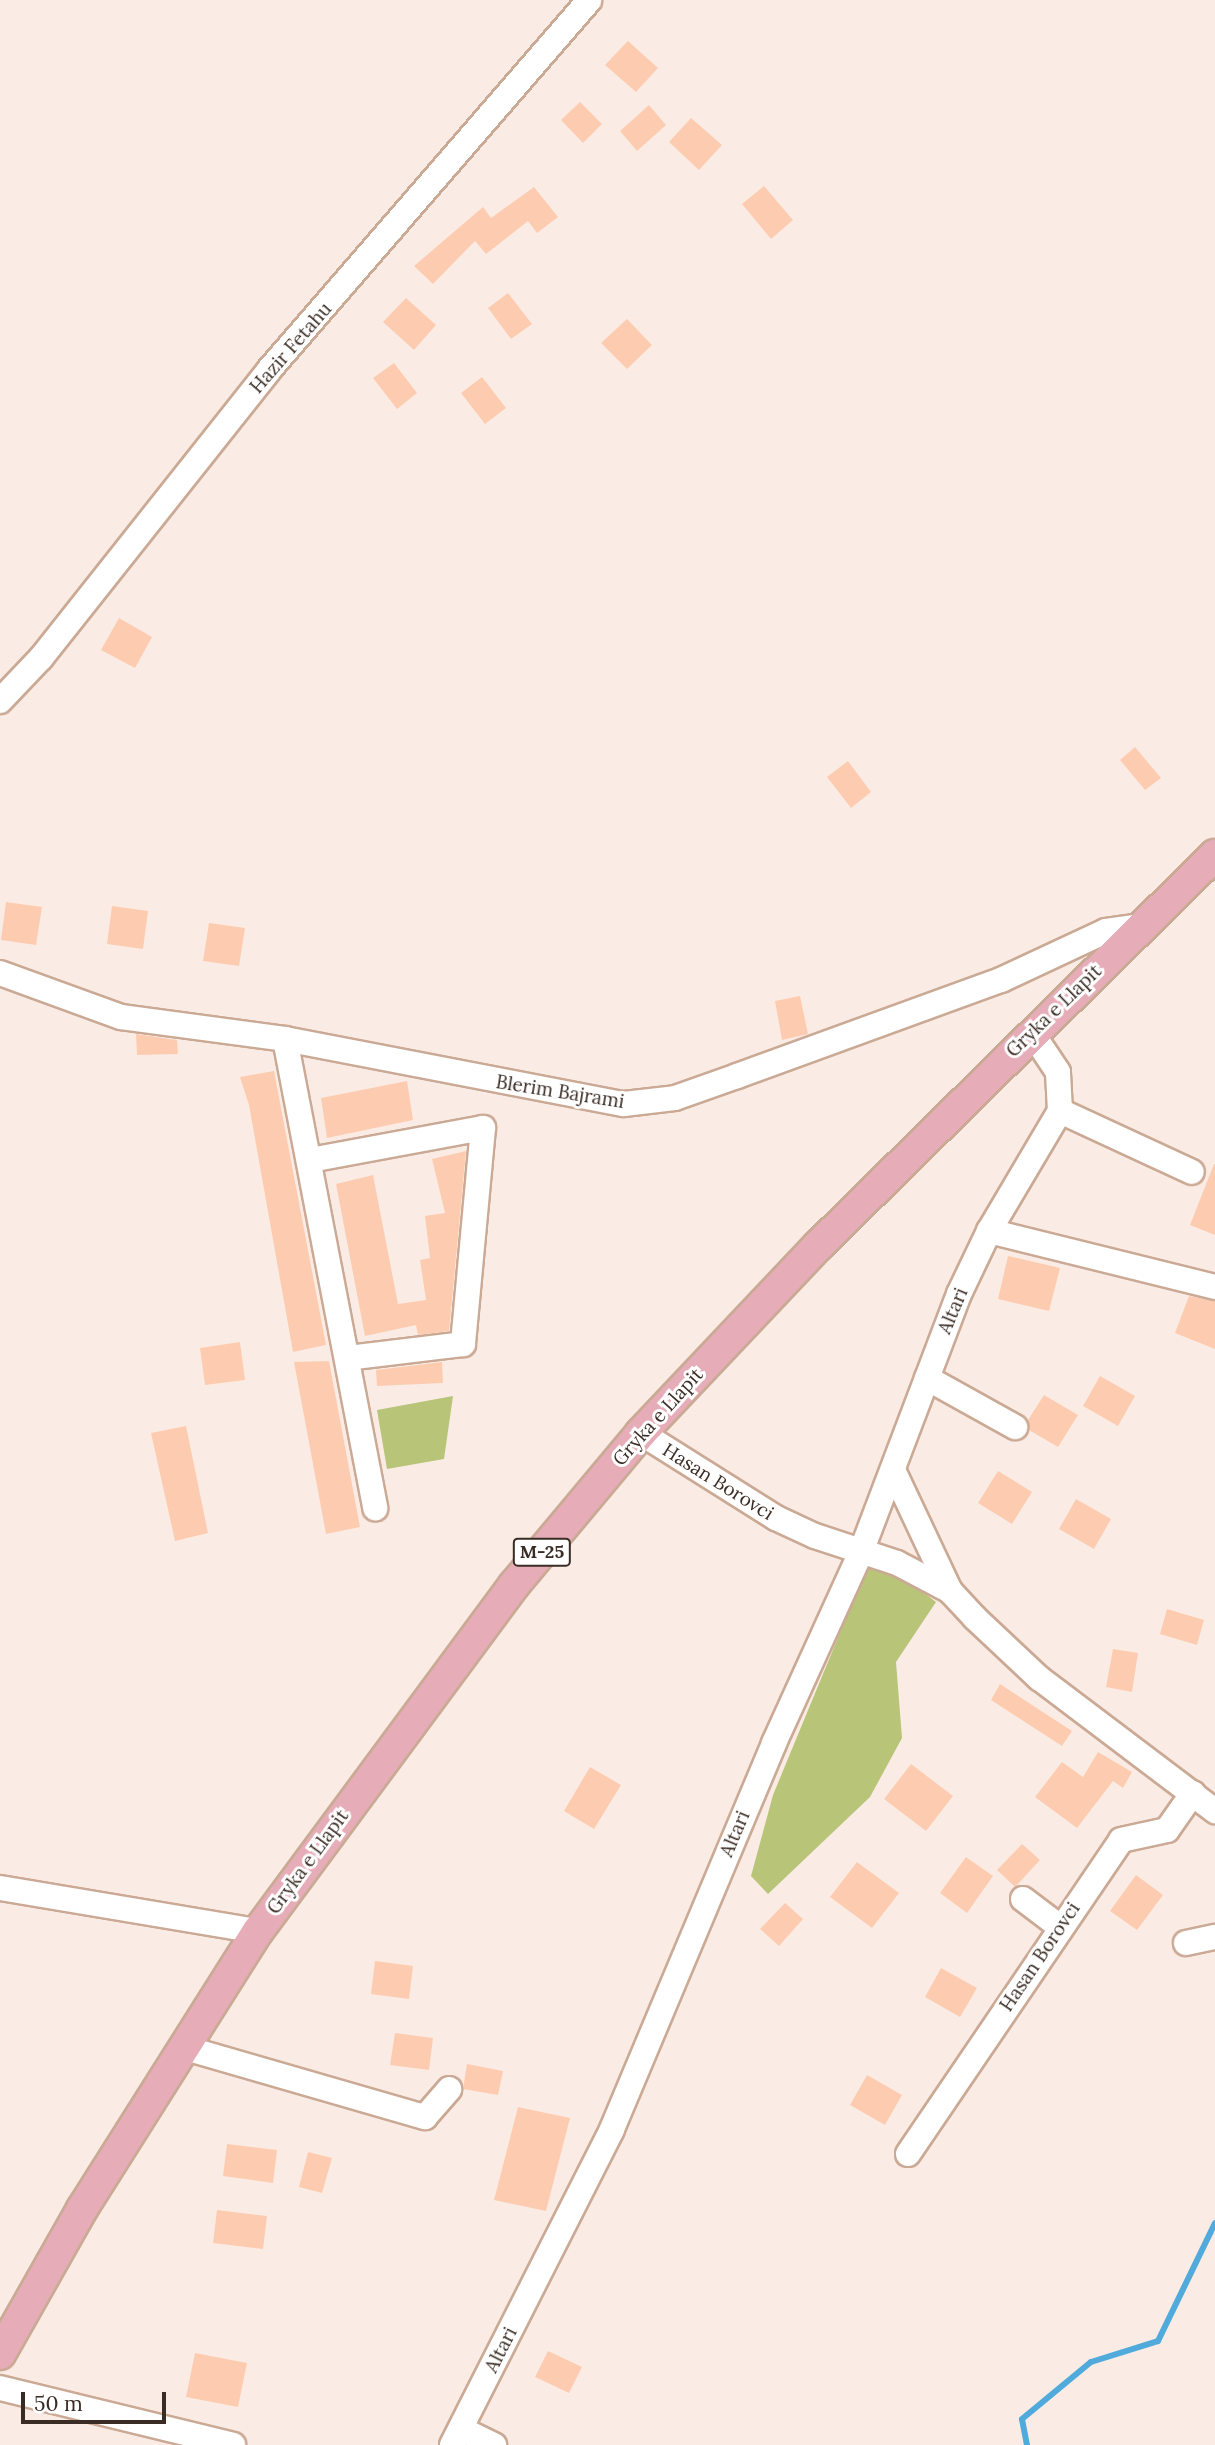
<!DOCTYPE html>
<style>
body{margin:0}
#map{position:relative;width:1215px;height:2445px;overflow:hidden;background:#faece4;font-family:Lora,serif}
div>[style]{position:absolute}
.green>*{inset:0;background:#b8c478}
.stream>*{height:6px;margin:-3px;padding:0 3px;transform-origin:3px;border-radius:3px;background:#51aadc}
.building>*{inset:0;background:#fdccb0}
.roads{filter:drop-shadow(2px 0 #caa995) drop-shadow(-2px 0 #caa995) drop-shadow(0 2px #caa995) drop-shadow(0 -2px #caa995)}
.minor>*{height:24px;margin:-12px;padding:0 12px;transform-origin:12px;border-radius:12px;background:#fff}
.major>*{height:30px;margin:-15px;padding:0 15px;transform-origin:15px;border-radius:15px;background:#e6adb9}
span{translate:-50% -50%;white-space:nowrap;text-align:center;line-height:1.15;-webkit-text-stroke:6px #fff;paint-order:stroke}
.shield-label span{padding:2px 5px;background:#fff;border:2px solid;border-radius:5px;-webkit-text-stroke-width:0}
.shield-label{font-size:18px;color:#392c24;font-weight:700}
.street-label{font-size:19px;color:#392c24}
.scale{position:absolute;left:21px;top:2392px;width:145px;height:32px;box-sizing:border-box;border:4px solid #392c24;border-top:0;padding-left:9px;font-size:21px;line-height:24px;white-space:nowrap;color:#392c24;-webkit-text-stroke:5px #fff;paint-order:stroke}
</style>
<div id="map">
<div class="green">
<div style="clip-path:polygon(453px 1396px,444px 1459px,387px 1469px,377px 1410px)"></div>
<div style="clip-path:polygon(868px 1565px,903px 1577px,936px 1602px,896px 1662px,902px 1738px,870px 1797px,768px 1894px,751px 1876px,773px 1795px)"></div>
</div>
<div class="stream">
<div style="left:1027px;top:2445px;width:26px;rotate:-101deg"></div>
<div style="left:1022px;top:2419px;width:89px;rotate:-39.6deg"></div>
<div style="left:1091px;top:2362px;width:70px;rotate:-17.4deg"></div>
<div style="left:1158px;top:2341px;width:131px;rotate:-64.2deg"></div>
</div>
<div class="building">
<div style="clip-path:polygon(628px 41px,658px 68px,636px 92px,605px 65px)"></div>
<div style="clip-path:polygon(580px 102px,602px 124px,583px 143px,561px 120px)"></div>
<div style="clip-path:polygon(649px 105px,666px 125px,637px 151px,620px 131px)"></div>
<div style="clip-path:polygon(691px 118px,722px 145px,699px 170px,669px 142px)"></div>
<div style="clip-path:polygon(764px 186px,793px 220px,771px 239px,742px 204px)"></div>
<div style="clip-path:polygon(534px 187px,558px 217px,537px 233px,528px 221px,486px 254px,475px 241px,433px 284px,414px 266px,483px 207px,491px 218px)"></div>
<div style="clip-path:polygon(508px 293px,532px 324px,511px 339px,488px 308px)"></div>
<div style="clip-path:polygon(406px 298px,436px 325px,414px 350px,383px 322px)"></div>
<div style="clip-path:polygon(627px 319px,652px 345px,627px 369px,601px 343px)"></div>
<div style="clip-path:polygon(394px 363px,417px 393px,397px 409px,373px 378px)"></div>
<div style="clip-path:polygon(482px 377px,506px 408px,485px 424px,461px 393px)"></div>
<div style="clip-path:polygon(119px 618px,152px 637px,135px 668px,101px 650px)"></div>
<div style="clip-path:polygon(1135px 747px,1161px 778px,1145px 790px,1120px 760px)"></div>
<div style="clip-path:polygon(848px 761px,871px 792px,851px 808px,827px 777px)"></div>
<div style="clip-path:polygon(6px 902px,42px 907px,36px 945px,1px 940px)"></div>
<div style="clip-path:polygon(112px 906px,148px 911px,143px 949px,107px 944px)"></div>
<div style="clip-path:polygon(209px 923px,245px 928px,239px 966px,203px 961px)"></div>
<div style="clip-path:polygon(800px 996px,808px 1034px,782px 1040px,775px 1001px)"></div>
<div style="clip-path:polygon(136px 1034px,177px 1040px,178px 1054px,137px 1055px)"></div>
<div style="clip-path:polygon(274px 1071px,326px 1345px,293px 1352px,249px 1105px,240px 1077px)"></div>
<div style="clip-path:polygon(407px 1081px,413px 1120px,327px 1138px,321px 1098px)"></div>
<div style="clip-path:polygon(466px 1151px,449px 1331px,418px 1335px,416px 1325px,365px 1336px,336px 1184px,373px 1175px,398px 1304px,426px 1300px,420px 1260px,430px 1258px,425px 1216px,445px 1213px,432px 1159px)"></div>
<div style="clip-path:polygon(1214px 1164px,1215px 1164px,1215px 1235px,1190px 1225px)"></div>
<div style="clip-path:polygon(1008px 1256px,1060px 1268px,1049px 1311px,998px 1299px)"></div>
<div style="clip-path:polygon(1189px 1296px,1215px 1301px,1215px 1349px,1175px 1333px)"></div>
<div style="clip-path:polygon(240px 1342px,245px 1380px,205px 1385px,200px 1348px)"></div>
<div style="clip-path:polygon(329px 1361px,360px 1527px,326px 1534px,294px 1362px)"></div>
<div style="clip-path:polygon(442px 1362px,443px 1383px,377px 1386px,376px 1370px)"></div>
<div style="clip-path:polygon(1100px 1376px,1135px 1396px,1118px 1426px,1083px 1406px)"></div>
<div style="clip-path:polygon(1044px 1395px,1078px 1415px,1058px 1447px,1029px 1430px,1028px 1420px)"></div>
<div style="clip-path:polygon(186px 1426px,208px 1533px,175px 1541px,151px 1433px)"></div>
<div style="clip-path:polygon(998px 1471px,1032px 1492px,1012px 1524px,978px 1503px)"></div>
<div style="clip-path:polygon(1076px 1499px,1111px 1519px,1094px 1549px,1059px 1529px)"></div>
<div style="clip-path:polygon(1167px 1609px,1204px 1620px,1197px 1645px,1160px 1634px)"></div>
<div style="clip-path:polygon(1113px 1649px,1138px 1653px,1132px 1692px,1106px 1687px)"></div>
<div style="clip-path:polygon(1000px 1684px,1072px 1731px,1062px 1746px,991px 1700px)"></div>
<div style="clip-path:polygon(1098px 1752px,1132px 1772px,1123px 1788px,1113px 1781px,1077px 1828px,1035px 1797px,1062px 1762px,1083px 1777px)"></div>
<div style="clip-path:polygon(911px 1764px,953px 1796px,926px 1831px,884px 1799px)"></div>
<div style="clip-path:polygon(590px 1767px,621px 1785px,594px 1829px,564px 1811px)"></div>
<div style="clip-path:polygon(1022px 1844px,1040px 1860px,1015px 1887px,997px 1870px)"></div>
<div style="clip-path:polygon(966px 1857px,993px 1876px,967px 1913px,940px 1893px)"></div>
<div style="clip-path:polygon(857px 1862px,899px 1893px,872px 1928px,830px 1897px)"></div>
<div style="clip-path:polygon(1136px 1875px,1163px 1895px,1137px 1930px,1110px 1911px)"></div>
<div style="clip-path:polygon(785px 1903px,803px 1919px,779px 1946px,760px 1929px)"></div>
<div style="clip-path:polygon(375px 1961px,413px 1966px,409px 1999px,371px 1994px)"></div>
<div style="clip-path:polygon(941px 1968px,977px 1988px,960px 2017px,925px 1997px)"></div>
<div style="clip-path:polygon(395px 2033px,433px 2038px,429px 2070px,390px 2065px)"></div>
<div style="clip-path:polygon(467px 2064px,503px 2071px,498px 2095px,463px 2089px)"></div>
<div style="clip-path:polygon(867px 2075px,902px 2095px,885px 2125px,850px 2105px)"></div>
<div style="clip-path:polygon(518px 2107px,570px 2118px,546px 2211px,494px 2200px)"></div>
<div style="clip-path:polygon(227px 2144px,277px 2150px,273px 2183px,223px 2176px)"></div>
<div style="clip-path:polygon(308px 2152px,332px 2158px,322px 2193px,299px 2187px)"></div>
<div style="clip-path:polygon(217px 2210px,267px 2216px,263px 2249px,213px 2243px)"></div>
<div style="clip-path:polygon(548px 2351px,582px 2367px,569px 2393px,535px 2377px)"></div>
<div style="clip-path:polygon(195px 2353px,247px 2363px,238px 2407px,186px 2397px)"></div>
</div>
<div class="roads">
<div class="minor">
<div style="left:0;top:701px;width:59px;rotate:-46.4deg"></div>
<div style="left:41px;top:658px;width:367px;rotate:-51.6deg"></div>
<div style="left:269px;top:370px;width:489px;rotate:-49.1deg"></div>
<div style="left:0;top:973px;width:129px;rotate:20deg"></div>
<div style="left:121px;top:1017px;width:165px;rotate:7.6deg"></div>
<div style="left:285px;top:1039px;width:345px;rotate:10.9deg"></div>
<div style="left:624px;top:1104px;width:51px;rotate:-6.7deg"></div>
<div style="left:675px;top:1098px;width:66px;rotate:-19.5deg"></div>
<div style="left:737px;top:1076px;width:281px;rotate:-20deg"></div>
<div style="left:1001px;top:980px;width:116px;rotate:-25deg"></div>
<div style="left:1106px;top:931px;width:36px;rotate:-8deg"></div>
<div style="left:285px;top:1039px;width:478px;rotate:79.1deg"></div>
<div style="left:1060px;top:1111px;width:145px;rotate:24.8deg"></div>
<div style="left:310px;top:1160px;width:176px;rotate:-10.5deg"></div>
<div style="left:483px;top:1128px;width:217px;rotate:95.3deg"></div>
<div style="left:463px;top:1344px;width:116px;rotate:173.1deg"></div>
<div style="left:989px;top:1231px;width:233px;rotate:13.9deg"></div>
<div style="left:927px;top:1378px;width:101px;rotate:29.1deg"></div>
<div style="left:641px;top:1433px;width:160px;rotate:32.2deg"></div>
<div style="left:776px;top:1518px;width:43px;rotate:24.8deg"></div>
<div style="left:815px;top:1536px;width:86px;rotate:18.2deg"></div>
<div style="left:897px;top:1563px;width:60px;rotate:27.8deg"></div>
<div style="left:894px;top:1472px;width:132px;rotate:64.8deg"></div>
<div style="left:950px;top:1591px;width:37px;rotate:47deg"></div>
<div style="left:975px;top:1618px;width:88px;rotate:43.2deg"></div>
<div style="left:1039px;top:1678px;width:221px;rotate:37.1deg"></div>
<div style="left:0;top:1888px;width:262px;rotate:9.5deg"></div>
<div style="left:1023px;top:1899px;width:46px;rotate:37.1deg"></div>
<div style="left:1186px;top:1943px;width:30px;rotate:-12deg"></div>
<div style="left:182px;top:2047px;width:253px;rotate:16.1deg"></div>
<div style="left:425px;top:2117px;width:37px;rotate:-49deg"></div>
<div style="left:908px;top:2154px;width:379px;rotate:-55.8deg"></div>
<div style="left:1121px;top:1840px;width:47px;rotate:-12.3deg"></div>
<div style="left:1167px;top:1830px;width:45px;rotate:-54.9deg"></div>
<div style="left:0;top:2388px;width:240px;rotate:13.7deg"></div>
<div style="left:461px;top:2429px;width:37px;rotate:26deg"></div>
<div style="left:452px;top:2445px;width:354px;rotate:-63.1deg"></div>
<div style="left:612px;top:2129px;width:419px;rotate:-67.2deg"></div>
<div style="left:774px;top:1743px;width:210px;rotate:-65.5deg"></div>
<div style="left:861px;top:1552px;width:276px;rotate:-69.2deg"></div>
<div style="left:959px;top:1294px;width:70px;rotate:-64.5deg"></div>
<div style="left:989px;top:1231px;width:139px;rotate:-59.4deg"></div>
<div style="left:1060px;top:1111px;width:39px;rotate:-93deg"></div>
<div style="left:1058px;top:1072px;width:47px;rotate:-123.7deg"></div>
</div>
<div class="major">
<div style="left:0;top:2354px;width:167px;rotate:-60.5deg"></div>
<div style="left:82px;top:2209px;width:329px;rotate:-57.7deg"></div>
<div style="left:258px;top:1931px;width:430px;rotate:-53.5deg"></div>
<div style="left:514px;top:1585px;width:198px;rotate:-50.1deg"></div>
<div style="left:641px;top:1433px;width:259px;rotate:-46.6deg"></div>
<div style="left:819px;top:1245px;width:556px;rotate:-44.56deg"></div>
</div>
</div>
<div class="shield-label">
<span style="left:542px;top:1552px">M-25</span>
</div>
<div class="street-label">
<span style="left:291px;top:348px;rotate:-49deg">Hazir Fetahu</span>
<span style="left:1054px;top:1011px;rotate:-44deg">Gryka e Llapit</span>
<span style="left:560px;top:1092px;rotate:9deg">Blerim Bajrami</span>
<span style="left:953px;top:1311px;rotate:-67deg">Altari</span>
<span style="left:658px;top:1417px;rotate:-48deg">Gryka e Llapit</span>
<span style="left:718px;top:1482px;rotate:32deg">Hasan Borovci</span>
<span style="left:735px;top:1834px;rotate:-67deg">Altari</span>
<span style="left:308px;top:1862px;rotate:-54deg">Gryka e Llapit</span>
<span style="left:1040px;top:1957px;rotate:-56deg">Hasan Borovci</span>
<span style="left:501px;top:2350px;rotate:-63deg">Altari</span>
</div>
<div class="scale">50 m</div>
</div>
